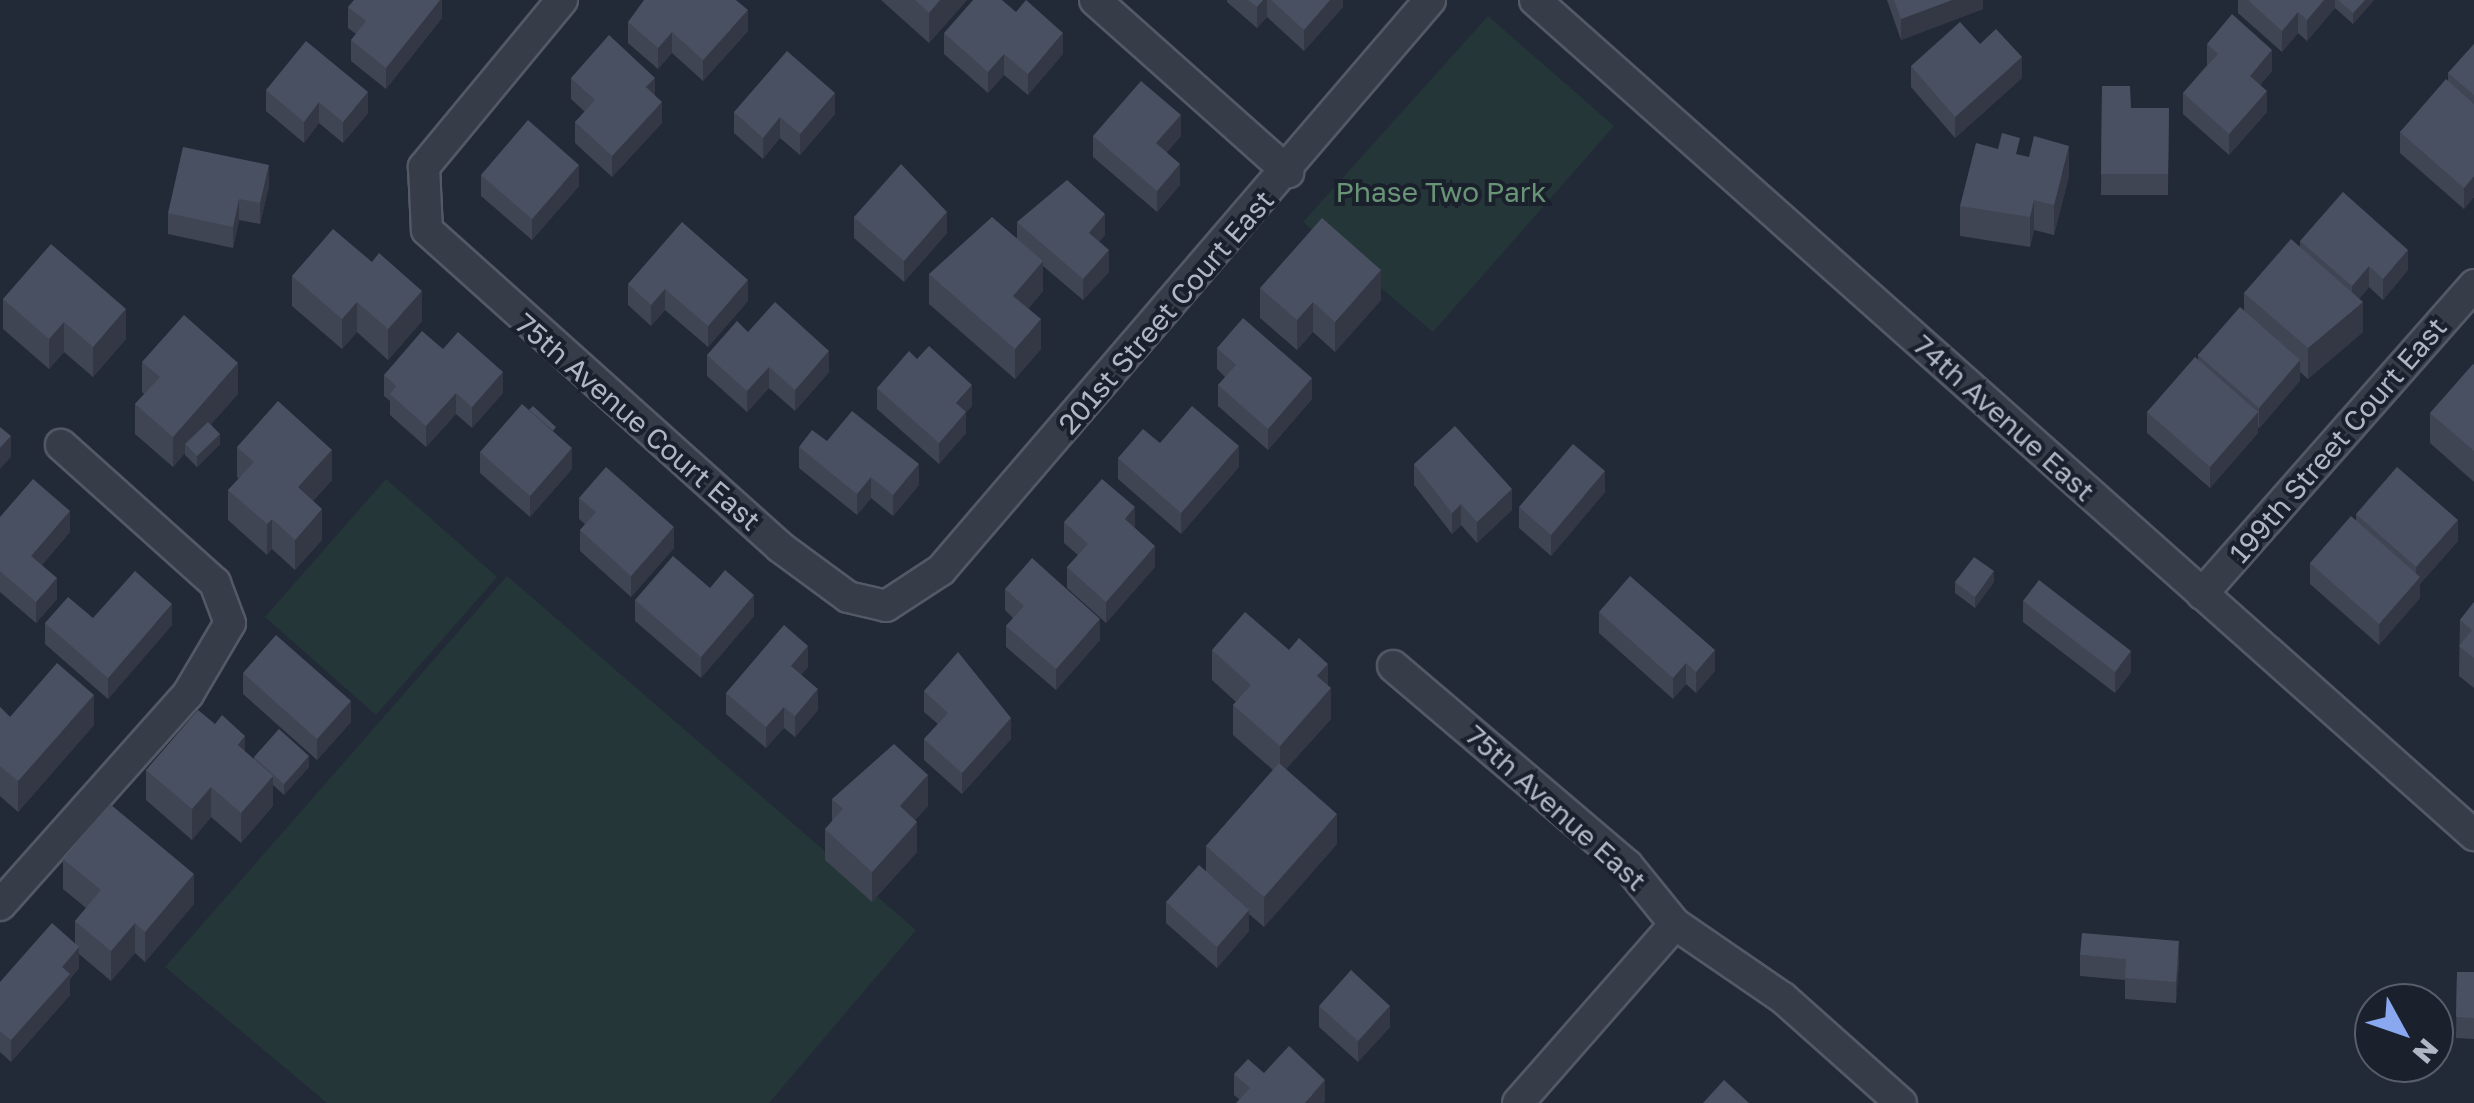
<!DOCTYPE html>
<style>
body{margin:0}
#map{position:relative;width:2474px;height:1103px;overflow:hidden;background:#222937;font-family:"Golos Text",sans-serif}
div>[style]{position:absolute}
.green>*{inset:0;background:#253639}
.roads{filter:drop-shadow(2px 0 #535965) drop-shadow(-2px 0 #535965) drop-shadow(0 2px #535965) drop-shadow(0 -2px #535965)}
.minor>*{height:30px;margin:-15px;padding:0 15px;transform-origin:15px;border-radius:15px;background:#363c48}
.wall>*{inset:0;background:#3f4553}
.shaded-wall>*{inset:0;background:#333844}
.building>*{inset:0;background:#495061}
span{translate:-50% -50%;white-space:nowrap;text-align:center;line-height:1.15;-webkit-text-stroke:8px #1b212c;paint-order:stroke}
.park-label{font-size:28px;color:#699376}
.street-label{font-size:28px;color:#b0b6c4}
.north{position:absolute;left:2354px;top:983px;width:100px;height:100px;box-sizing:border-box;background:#1b212c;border:2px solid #575d69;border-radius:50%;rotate:130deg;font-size:28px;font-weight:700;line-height:40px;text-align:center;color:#b0b6c4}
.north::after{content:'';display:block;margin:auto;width:35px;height:45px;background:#89a8f0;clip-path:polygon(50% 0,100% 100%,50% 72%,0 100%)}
</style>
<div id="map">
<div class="green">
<div style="clip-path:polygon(1488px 16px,1614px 126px,1433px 332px,1303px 222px)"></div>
<div style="clip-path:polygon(386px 479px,497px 577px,376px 715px,265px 617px)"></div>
<div style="clip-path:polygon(507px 576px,916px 930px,769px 1103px,327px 1103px,165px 967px)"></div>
</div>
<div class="roads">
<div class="minor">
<div style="left:562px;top:0;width:217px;rotate:129.6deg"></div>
<div style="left:424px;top:167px;width:63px;rotate:87.3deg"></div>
<div style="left:427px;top:230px;width:474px;rotate:41.9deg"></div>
<div style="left:780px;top:547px;width:84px;rotate:36.3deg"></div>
<div style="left:848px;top:597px;width:39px;rotate:13deg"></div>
<div style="left:886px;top:606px;width:66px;rotate:-33.2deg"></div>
<div style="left:941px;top:570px;width:751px;rotate:-49.37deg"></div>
<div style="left:1095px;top:0;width:259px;rotate:41.7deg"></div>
<div style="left:1535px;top:0;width:1257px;rotate:41.64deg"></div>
<div style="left:2202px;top:594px;width:412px;rotate:-48.6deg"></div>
<div style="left:1393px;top:666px;width:307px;rotate:40.4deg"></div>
<div style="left:1627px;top:865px;width:76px;rotate:50.9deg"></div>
<div style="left:1675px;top:924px;width:131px;rotate:34.4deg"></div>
<div style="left:1783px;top:998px;width:158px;rotate:41.7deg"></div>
<div style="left:0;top:905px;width:283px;rotate:-48.3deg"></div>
<div style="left:188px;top:694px;width:82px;rotate:-59.4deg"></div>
<div style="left:230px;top:623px;width:43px;rotate:-110.6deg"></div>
<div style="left:215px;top:583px;width:207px;rotate:-138.1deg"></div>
<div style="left:1518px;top:1103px;width:238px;rotate:-48.7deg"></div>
</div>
</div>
<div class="wall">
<div style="clip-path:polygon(442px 0,442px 18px,386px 89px,351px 61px,351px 40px,356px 34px,348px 28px,348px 7px)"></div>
<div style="clip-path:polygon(881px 0,967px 0,929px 43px)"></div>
<div style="clip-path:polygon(1227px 0,1343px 0,1343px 7px,1304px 51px,1267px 17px,1257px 28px,1227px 2px)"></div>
<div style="clip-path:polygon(1887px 0,1983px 0,1983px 9px,1901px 40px)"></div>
<div style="clip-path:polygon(2238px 0,2374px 0,2353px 24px,2335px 8px,2307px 41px,2298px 33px,2282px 52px,2238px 13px)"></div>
<div style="clip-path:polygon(628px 22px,748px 31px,703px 81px,672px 53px,658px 69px,628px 43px)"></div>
<div style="clip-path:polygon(944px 33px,1063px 54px,1028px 95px,1004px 75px,988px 93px,944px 54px)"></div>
<div style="clip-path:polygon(1980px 44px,2022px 78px,1955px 138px,1911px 87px,1911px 66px)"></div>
<div style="clip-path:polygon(2207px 44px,2272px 71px,2260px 85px,2267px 112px,2229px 155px,2183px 114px,2183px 93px,2207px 65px)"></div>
<div style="clip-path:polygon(2474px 44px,2474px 197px,2464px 209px,2400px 153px,2400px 132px,2448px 81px,2448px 73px)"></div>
<div style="clip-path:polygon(571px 78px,655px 95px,662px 123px,612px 177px,575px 143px,575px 122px,585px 112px,571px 99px)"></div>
<div style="clip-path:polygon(2102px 86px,2131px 108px,2169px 108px,2168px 195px,2101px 195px)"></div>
<div style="clip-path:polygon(266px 90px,368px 113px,343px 143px,319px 123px,304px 143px,266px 111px)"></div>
<div style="clip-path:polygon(734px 112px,835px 114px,800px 155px,780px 138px,763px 159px,734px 133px)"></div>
<div style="clip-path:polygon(1093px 136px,1181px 136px,1167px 152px,1180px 185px,1157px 212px,1093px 157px)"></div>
<div style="clip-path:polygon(2020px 155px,2069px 176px,2054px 235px,2034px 230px,2030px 247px,1960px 236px,1960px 206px)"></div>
<div style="clip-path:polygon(481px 175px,579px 186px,532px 240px,481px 196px)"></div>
<div style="clip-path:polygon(269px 186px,260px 224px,239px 220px,233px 248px,168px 234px,168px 213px)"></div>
<div style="clip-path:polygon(854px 217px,947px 233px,904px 282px,854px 238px)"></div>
<div style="clip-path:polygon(1017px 222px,1105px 235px,1099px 242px,1109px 272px,1083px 300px,1043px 266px,1043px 291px,1028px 309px,1041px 349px,1015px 379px,929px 304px,929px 274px,1017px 239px)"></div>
<div style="clip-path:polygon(2300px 241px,2408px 270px,2383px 300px,2369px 287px,2359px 299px,2363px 332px,2308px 379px,2300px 372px,2300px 381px,2258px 428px,2258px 433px,2210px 488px,2147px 433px,2147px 412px,2198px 360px,2198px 355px,2244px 311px,2244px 293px,2300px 247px)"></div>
<div style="clip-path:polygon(292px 276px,422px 321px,388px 360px,357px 332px,342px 349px,292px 306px)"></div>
<div style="clip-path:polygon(628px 284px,748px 301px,708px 347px,665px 310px,651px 326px,628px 305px)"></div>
<div style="clip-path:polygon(1260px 288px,1381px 300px,1335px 352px,1313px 332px,1297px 350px,1260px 318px)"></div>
<div style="clip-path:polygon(3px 299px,126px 339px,93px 377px,64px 352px,49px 369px,3px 329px)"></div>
<div style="clip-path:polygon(748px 332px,829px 372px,795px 411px,769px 388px,747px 412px,707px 376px,707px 355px)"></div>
<div style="clip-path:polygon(1217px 348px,1312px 399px,1268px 450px,1218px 406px,1218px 385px,1225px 377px,1217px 369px)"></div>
<div style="clip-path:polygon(443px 349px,503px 393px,472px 428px,456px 414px,426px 447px,390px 415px,390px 401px,384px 396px,384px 375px)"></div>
<div style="clip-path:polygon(142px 362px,238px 394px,211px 424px,220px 444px,197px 467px,185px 455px,185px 453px,173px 467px,135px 434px,135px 404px,144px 394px,142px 392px)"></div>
<div style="clip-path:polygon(2474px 365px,2474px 482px,2430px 443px,2430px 413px)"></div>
<div style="clip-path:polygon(877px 388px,972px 406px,966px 412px,966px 433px,939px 464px,877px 409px)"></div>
<div style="clip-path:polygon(556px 435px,572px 469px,530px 517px,480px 473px,480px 452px)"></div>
<div style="clip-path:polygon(1160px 443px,1239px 467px,1181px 534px,1118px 479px,1118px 458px)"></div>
<div style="clip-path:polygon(237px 447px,332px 480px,313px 501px,322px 540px,295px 570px,272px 549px,267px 555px,228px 520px,228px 490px,239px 479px,237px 477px)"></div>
<div style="clip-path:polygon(799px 447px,919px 485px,893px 516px,871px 498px,857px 515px,799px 468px)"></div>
<div style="clip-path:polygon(1414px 464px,1512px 510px,1477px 543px,1461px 525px,1452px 534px,1414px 485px)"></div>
<div style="clip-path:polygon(1605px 492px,1551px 556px,1519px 528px,1519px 507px)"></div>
<div style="clip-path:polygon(579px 498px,674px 548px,631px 597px,580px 551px,580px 530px,585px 524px,579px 519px)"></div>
<div style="clip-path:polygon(2356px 514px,2458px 541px,2420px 584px,2420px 598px,2379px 645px,2310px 584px,2310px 563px,2356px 520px)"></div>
<div style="clip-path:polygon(0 517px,70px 532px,42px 565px,57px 599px,36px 623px,0 592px)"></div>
<div style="clip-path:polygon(1064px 522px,1135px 528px,1155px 567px,1106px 623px,1067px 588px,1067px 567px,1078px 555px,1064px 543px)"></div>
<div style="clip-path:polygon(1955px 582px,1994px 582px,1975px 608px,1955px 593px)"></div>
<div style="clip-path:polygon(710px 588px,754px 616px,701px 678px,635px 621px,635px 600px)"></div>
<div style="clip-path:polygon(1005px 589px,1100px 640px,1056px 690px,1006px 647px,1006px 626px,1013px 618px,1005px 610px)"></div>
<div style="clip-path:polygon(2023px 601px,2131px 672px,2115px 693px,2023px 622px)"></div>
<div style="clip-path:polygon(2474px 602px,2474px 688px,2459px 676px,2460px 620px)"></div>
<div style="clip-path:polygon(1599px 612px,1715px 671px,1696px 693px,1686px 684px,1673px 699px,1599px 633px)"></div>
<div style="clip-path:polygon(93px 618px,172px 625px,108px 699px,45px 644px,45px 623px)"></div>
<div style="clip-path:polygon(1212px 650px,1328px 686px,1331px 719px,1286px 769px,1337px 844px,1264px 927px,1249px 914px,1249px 931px,1217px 968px,1166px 923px,1166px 902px,1206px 872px,1206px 846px,1273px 770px,1233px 735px,1233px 705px,1236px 702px,1212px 680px)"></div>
<div style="clip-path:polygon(808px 667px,801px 675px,818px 710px,795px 737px,784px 728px,766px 748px,726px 714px,726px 693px)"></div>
<div style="clip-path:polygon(243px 673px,351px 722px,317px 760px,243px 694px)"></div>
<div style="clip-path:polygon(924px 691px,1011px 739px,962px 794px,924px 760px,924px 739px,938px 724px,924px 712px)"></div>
<div style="clip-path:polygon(0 707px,10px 717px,94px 725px,18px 812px,0 796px)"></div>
<div style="clip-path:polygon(245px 752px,254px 759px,254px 757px,309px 767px,284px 795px,273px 785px,273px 806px,241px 843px,211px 817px,192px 840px,146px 800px,146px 770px)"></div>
<div style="clip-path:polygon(832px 799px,928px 806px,915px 820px,917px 852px,872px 902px,825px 860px,825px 829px,832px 821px)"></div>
<div style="clip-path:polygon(63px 859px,194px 904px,145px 962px,135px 953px,111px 981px,79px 954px,79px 968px,70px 979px,70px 995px,11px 1062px,0 1052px,0 982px,75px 944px,75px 921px,86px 908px,63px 889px)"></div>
<div style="clip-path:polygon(2080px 955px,2179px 962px,2176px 1003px,2125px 999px,2125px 980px,2080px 976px)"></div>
<div style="clip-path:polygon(2457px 972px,2474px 972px,2474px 1039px,2456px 1038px)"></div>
<div style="clip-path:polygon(1319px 1006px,1390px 1027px,1358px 1062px,1319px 1027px)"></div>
<div style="clip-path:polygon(1264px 1073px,1325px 1101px,1240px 1100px,1234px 1095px,1234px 1074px)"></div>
</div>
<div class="shaded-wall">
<div style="clip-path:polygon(440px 0,442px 0,442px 18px,386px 89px,386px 68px)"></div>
<div style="clip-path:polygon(940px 0,967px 0,929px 43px,929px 13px)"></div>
<div style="clip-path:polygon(1263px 0,1267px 0,1267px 17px,1257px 28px,1257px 7px)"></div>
<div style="clip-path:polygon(1330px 0,1343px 0,1343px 7px,1304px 51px,1304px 30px)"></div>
<div style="clip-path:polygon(1952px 0,1983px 0,1983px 9px,1901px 40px,1901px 19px)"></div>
<div style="clip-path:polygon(2324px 0,2335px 0,2335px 8px,2307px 41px,2307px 20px)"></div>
<div style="clip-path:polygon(2365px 0,2374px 0,2353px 24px,2353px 13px)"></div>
<div style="clip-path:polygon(748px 10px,748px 31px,703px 81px,703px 60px)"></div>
<div style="clip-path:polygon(2298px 12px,2298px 33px,2282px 52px,2282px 31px)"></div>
<div style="clip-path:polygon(672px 32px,672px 53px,658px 69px,658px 48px)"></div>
<div style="clip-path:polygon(1063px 33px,1063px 54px,1028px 95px,1028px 74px)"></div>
<div style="clip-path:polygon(2272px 50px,2272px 71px,2250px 97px,2250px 76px)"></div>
<div style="clip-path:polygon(1004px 54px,1004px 75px,988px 93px,988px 72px)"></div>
<div style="clip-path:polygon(2022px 57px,2022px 78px,1955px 138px,1955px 117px)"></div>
<div style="clip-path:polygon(655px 78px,655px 99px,646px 87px)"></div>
<div style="clip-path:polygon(2267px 91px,2267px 112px,2229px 155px,2229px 134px)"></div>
<div style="clip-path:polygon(368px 92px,368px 113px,343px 143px,343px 122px)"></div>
<div style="clip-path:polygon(835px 93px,835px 114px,800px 155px,800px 134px)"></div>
<div style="clip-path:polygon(319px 102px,319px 123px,304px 143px,304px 122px)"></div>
<div style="clip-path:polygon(662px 102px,662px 123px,612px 177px,612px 156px)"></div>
<div style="clip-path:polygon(1181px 115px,1181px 136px,1156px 164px,1156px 143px)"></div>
<div style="clip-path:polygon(780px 117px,780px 138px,763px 159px,763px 138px)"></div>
<div style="clip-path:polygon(2069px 146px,2069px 176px,2054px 235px,2054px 205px)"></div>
<div style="clip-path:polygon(1180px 164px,1180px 185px,1157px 212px,1157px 191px)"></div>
<div style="clip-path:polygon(269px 165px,269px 186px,260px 224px,260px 203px)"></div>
<div style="clip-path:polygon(579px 165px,579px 186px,532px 240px,532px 219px)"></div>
<div style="clip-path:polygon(2474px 176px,2474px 197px,2464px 209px,2464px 188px)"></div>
<div style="clip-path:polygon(239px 199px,239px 220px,233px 248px,233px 227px)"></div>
<div style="clip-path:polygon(2034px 200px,2034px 230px,2030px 247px,2030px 217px)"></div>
<div style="clip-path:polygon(947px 212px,947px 233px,904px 282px,904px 261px)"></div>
<div style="clip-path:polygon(1105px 214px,1105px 235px,1089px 254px,1089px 233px)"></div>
<div style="clip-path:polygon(1109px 250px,1109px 272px,1083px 300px,1083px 279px)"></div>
<div style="clip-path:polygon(2408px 250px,2408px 270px,2383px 300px,2383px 279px)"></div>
<div style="clip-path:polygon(1043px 261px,1043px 291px,1013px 326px,1013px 296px)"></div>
<div style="clip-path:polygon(2369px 266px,2369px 287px,2352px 307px,2352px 286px)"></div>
<div style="clip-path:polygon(1381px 270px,1381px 300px,1335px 352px,1335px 322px)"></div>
<div style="clip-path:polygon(748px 280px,748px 301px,708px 347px,708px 326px)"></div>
<div style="clip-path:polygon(665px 289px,665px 310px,651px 326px,651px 305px)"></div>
<div style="clip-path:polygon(422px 291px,422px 321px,388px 360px,388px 329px)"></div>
<div style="clip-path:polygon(357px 302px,357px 332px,342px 349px,342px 319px)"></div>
<div style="clip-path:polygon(1313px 302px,1313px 332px,1297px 350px,1297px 320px)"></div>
<div style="clip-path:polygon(2363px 302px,2363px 332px,2308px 379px,2308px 348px)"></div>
<div style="clip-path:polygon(126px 309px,126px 339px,93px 377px,93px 347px)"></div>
<div style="clip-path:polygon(1041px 319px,1041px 349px,1015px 379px,1015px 349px)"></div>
<div style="clip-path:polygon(64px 322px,64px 352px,49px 369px,49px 339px)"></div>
<div style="clip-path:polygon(829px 351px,829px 372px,795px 411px,795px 390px)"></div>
<div style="clip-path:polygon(2300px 360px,2300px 381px,2259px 429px,2259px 408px)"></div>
<div style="clip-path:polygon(238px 363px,238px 394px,189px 449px,185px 444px,185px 453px,173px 467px,173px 437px)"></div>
<div style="clip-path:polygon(769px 367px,769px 388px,747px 412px,747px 391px)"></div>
<div style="clip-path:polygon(503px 372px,503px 393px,472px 428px,472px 407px)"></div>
<div style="clip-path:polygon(1312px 378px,1312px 399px,1268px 450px,1268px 429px)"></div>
<div style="clip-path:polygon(972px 385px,972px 406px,956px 424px,956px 403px)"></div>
<div style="clip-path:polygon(456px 393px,456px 414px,426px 447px,426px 426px)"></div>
<div style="clip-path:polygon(966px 412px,966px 433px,939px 464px,939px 443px)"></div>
<div style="clip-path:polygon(2258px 412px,2258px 433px,2210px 488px,2210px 467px)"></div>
<div style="clip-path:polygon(220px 434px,220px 444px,197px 467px,197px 456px)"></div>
<div style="clip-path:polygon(11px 436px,11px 457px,0 469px,0 448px)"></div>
<div style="clip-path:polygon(1239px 446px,1239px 467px,1181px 534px,1181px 513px)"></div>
<div style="clip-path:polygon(572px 448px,572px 469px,530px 517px,530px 496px)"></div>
<div style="clip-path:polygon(332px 450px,332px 480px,298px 517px,298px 487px)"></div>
<div style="clip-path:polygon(919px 464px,919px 485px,893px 516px,893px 495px)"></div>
<div style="clip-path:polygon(1605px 471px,1605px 492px,1551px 556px,1551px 535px)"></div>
<div style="clip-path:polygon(871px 477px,871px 498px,857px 515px,857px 494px)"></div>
<div style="clip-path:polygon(1512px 489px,1512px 510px,1477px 543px,1477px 522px)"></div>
<div style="clip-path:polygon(1461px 504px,1461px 525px,1452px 534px,1452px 513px)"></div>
<div style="clip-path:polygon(1135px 507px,1135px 528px,1125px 519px)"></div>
<div style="clip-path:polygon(322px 509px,322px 540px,295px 570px,295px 540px)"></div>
<div style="clip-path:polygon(70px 511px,70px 532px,31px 577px,31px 556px)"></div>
<div style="clip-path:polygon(272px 519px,272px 549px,267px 555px,267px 524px)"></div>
<div style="clip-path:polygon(2458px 520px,2458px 541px,2420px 584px,2420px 598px,2379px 645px,2379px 624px,2416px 582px,2416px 567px)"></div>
<div style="clip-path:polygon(674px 527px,674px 548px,631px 597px,631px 576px)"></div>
<div style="clip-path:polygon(1155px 546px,1155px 567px,1106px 623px,1106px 602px)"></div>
<div style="clip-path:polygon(1994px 571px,1994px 582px,1975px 608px,1975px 597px)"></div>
<div style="clip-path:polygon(57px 578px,57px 599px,36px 623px,36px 602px)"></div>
<div style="clip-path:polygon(754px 595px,754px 616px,701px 678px,701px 657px)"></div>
<div style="clip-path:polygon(172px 604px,172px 625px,108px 699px,108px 678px)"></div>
<div style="clip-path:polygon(1100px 619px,1100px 640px,1056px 690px,1056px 669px)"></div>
<div style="clip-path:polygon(808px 646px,808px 667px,791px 687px,791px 666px)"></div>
<div style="clip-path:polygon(1715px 650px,1715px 671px,1696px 693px,1696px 672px)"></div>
<div style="clip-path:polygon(2131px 651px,2131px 672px,2115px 693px,2115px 672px)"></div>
<div style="clip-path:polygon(1686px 663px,1686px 684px,1673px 699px,1673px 678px)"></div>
<div style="clip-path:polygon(1328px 664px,1328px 692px,1331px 688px,1331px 719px,1280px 776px,1280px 746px,1317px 676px)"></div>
<div style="clip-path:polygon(818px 689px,818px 710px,795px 737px,795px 716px)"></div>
<div style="clip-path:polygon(94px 695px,94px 725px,18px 812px,18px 781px)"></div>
<div style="clip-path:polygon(351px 701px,351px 722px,317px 760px,317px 739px)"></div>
<div style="clip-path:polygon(784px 707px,784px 728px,766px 748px,766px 727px)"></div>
<div style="clip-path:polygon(1011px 718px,1011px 739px,962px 794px,962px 773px)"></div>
<div style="clip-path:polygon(245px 736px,245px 766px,238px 745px)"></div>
<div style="clip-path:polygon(309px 756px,309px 767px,284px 795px,284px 784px)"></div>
<div style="clip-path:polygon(928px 775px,928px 806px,900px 837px,900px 806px)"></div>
<div style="clip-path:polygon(273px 776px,273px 806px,241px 843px,241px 813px)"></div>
<div style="clip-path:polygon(211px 787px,211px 817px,192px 840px,192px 809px)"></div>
<div style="clip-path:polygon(1337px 814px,1337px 844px,1264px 927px,1264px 897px)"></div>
<div style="clip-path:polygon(917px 822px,917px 852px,872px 902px,872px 872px)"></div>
<div style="clip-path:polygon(194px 874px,194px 904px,145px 962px,145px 932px)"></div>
<div style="clip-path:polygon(1249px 910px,1249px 931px,1217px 968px,1217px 947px)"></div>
<div style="clip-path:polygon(135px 923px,135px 953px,111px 981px,111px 951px)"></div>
<div style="clip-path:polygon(2179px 941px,2179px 962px,2176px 1003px,2176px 982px)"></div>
<div style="clip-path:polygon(79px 947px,79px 968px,70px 979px,70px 995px,11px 1062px,11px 1040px,62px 967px)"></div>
<div style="clip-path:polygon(1390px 1006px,1390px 1027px,1358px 1062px,1358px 1041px)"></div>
<div style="clip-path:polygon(1325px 1080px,1325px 1101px,1324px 1103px,1305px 1103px)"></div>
</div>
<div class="building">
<div style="clip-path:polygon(354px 0,440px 0,386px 68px,351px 40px,366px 21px,348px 7px)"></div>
<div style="clip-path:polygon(644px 0,736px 0,748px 10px,703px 60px,672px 32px,658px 48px,628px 22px)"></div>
<div style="clip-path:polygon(915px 0,940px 0,929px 13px)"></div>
<div style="clip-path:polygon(973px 0,1002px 0,1016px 12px,1026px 0,1063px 33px,1028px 74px,1004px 54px,988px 72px,944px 33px)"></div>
<div style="clip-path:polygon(1248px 0,1263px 0,1257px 7px)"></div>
<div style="clip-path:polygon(1271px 0,1330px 0,1304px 30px)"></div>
<div style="clip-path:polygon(1894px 0,1952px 0,1901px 19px)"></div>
<div style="clip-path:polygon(2248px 0,2324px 0,2307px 20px,2298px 12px,2282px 31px)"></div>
<div style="clip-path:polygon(2338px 0,2365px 0,2353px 13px)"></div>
<div style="clip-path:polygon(2232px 14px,2272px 50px,2250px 76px,2267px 91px,2229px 134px,2183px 93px,2218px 54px,2207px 44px)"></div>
<div style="clip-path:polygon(1960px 22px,1980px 44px,1996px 29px,2022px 57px,1955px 117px,1911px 66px)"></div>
<div style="clip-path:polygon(609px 35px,655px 78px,646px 87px,662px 102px,612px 156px,575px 122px,595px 100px,571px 78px)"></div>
<div style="clip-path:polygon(306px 41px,368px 92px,343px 122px,319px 102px,304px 122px,266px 90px)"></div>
<div style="clip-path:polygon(2474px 44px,2474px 95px,2448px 73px)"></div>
<div style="clip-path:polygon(787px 51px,835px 93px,800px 134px,780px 117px,763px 138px,734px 112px)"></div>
<div style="clip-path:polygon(2446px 79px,2474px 104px,2474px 176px,2464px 188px,2400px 132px)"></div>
<div style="clip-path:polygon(1141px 81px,1181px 115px,1156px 143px,1180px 164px,1157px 191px,1093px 136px)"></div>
<div style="clip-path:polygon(2102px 86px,2130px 86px,2131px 108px,2169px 108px,2168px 174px,2101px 174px)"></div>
<div style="clip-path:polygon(528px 120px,579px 165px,532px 219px,481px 175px)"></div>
<div style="clip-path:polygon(2002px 133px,2020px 138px,2016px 154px,2029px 157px,2034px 136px,2069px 146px,2054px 205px,2034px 200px,2030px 217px,1960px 206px,1976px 143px,1998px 149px)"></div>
<div style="clip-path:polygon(183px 147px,269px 165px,260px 203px,239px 199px,233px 227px,168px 213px)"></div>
<div style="clip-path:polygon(901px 164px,947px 212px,904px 261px,854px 217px)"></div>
<div style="clip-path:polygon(1067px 180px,1105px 214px,1089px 233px,1109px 250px,1083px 279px,1017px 222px)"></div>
<div style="clip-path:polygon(2343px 192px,2408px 250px,2383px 279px,2369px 266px,2352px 286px,2300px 241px)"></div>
<div style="clip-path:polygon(992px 217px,1043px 261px,1013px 296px,1041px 319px,1015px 349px,929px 274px)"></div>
<div style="clip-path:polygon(1322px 218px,1381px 270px,1335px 322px,1313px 302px,1297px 320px,1260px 288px)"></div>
<div style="clip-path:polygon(682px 222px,748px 280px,708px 326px,665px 289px,651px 305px,628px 284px)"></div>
<div style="clip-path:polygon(333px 229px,372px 262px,379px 253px,422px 291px,388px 329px,357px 302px,342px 319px,292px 276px)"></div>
<div style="clip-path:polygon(2291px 239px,2363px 302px,2308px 348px,2244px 293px)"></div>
<div style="clip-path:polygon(51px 244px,126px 309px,93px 347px,64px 322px,49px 339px,3px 299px)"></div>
<div style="clip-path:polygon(775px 302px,829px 351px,795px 390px,769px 367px,747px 391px,707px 355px,737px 321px,748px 332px)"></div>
<div style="clip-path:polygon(2240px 307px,2300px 360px,2259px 408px,2198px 355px)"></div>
<div style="clip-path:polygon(184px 315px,238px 363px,173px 437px,135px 404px,160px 377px,142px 362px)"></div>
<div style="clip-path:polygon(1243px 318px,1312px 378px,1268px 429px,1218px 385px,1236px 365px,1217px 348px)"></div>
<div style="clip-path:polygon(422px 331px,443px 349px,458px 332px,503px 372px,472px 407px,456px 393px,426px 426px,390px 394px,396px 386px,384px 375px)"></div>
<div style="clip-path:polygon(929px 346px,972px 385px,956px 403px,966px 412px,939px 443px,877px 388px,909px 351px,917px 359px)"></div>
<div style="clip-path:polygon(2195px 357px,2258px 412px,2210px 467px,2147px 412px)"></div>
<div style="clip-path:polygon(2473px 364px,2474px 365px,2474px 451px,2430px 413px)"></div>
<div style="clip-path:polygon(278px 401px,332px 450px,298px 487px,322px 509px,295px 540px,272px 519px,267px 524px,228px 490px,254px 462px,237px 447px)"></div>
<div style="clip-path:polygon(522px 404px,572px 448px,530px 496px,480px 452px)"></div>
<div style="clip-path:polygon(533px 406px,556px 427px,553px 431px,529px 410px)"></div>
<div style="clip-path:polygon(1192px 406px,1239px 446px,1181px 513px,1118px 458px,1143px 429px,1160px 443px)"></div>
<div style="clip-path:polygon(852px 411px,919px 464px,893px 495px,871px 477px,857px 494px,799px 447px,812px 430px,827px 441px)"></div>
<div style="clip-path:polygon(208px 422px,220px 434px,197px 456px,185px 444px)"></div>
<div style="clip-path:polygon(1455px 426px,1512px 489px,1477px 522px,1461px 504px,1452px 513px,1414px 464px)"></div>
<div style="clip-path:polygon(0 427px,11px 436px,0 448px)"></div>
<div style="clip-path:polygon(1573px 444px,1605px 471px,1551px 535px,1519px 507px)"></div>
<div style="clip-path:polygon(606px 467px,674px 527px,631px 576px,580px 530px,596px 512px,579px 498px)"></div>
<div style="clip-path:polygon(2397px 467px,2458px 520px,2416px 567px,2356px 514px)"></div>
<div style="clip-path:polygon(33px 479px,70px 511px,31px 556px,57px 578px,36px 602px,0 571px,0 517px)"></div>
<div style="clip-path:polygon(1102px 479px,1135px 507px,1125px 519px,1155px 546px,1106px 602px,1067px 567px,1088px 544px,1064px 522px)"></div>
<div style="clip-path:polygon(2351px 516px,2420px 577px,2379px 624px,2310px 563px)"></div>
<div style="clip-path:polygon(673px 556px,710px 588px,725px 570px,754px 595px,701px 657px,635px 600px)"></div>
<div style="clip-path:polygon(1974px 557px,1994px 571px,1975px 597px,1955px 582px)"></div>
<div style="clip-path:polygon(1032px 558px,1100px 619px,1056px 669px,1006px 626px,1024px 606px,1005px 589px)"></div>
<div style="clip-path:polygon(135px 571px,172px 604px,108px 678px,45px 623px,68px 597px,93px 618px)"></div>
<div style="clip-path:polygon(1630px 576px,1715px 650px,1696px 672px,1686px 663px,1673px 678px,1599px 612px)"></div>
<div style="clip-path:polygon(2039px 580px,2131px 651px,2115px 672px,2023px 601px)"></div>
<div style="clip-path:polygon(2474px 602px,2474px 658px,2459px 646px,2472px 630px,2460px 620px)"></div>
<div style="clip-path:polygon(1245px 612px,1289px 650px,1299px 638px,1328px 664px,1317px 676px,1331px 688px,1280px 746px,1233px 705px,1251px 685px,1212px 650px)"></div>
<div style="clip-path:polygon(784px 625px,808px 646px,791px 666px,818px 689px,795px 716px,784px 707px,766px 727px,726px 693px)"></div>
<div style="clip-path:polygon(276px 635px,351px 701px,317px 739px,243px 673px)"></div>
<div style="clip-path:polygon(958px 652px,1011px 718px,962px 773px,924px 739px,948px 713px,924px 691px)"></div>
<div style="clip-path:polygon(57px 663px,94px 695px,18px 781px,0 766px,0 707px,10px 717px)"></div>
<div style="clip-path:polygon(198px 710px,215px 724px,222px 715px,245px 736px,238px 745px,273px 776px,241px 813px,211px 787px,192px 809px,146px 770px)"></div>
<div style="clip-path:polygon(279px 729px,309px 756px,284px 784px,254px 757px)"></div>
<div style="clip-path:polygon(894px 744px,928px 775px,900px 806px,917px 822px,872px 872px,825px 829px,843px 809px,832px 799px)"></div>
<div style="clip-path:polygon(1279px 763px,1337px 814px,1264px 897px,1206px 846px)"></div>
<div style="clip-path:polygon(110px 804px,194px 874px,145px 932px,135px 923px,111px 951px,75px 921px,101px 890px,63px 859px)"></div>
<div style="clip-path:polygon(1199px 865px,1249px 910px,1217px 947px,1166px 902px)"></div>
<div style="clip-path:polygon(52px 923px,79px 947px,62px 967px,70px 974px,11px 1040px,0 1031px,0 982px)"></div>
<div style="clip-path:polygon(2082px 933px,2179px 941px,2176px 982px,2125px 978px,2126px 959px,2080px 955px)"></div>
<div style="clip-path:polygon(1351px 970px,1390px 1006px,1358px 1041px,1319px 1006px)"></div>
<div style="clip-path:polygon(2457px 972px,2474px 972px,2474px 1018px,2456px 1017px)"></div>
<div style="clip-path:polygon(1289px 1046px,1325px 1080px,1305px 1103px,1236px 1103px,1250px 1088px,1234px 1074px,1248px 1059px,1264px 1073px)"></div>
<div style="clip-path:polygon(1724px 1080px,1749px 1103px,1703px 1103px)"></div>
</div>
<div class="park-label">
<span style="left:1441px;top:192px">Phase Two Park</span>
</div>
<div class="street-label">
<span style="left:1166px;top:312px;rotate:-49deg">201st Street Court East</span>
<span style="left:2004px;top:418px;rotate:42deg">74th Avenue East</span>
<span style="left:638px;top:422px;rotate:41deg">75th Avenue Court East</span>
<span style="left:2338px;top:440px;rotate:-49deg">199th Street Court East</span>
<span style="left:1556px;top:808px;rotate:42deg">75th Avenue East</span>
</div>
<div class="north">N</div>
</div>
